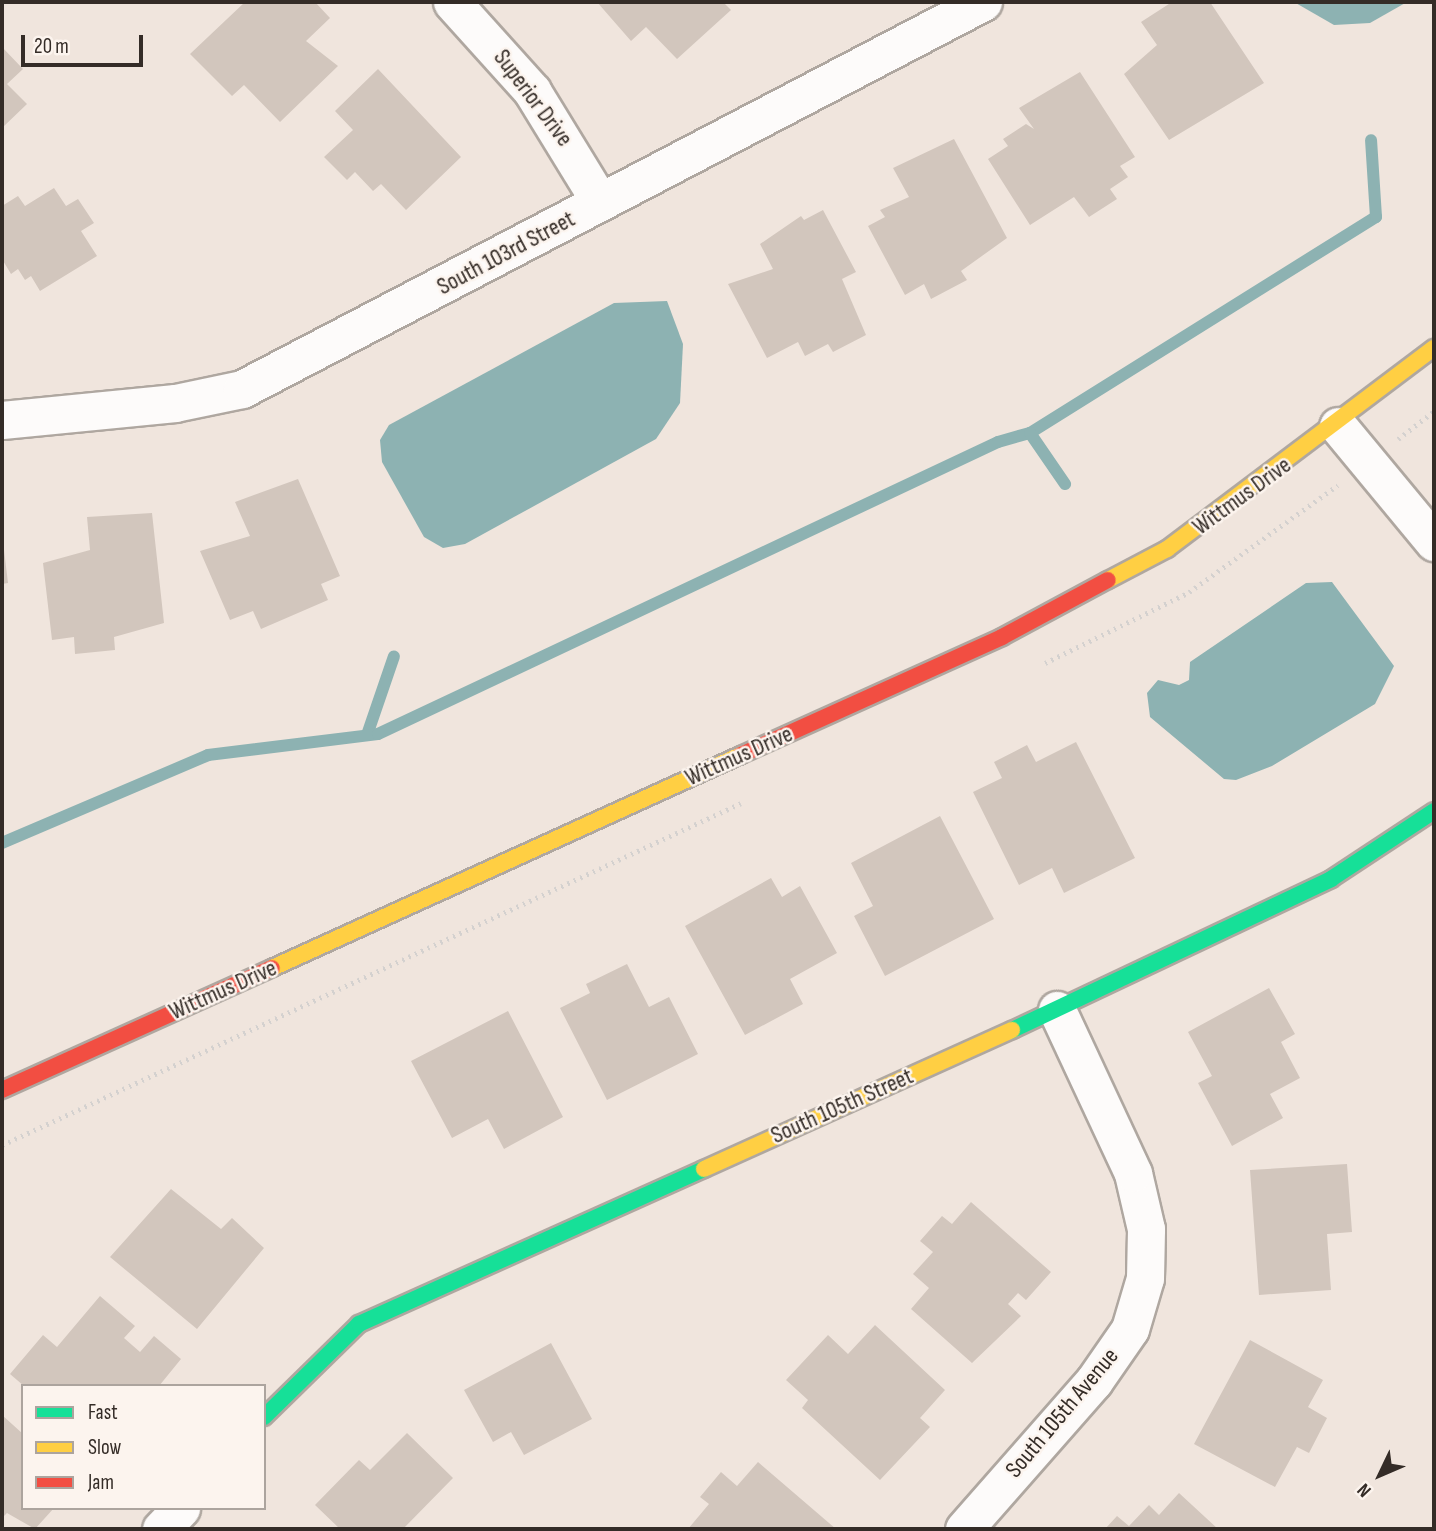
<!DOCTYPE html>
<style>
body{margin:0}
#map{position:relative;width:1436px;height:1531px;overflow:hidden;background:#f0e5dd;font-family:"Sofia Sans Condensed",sans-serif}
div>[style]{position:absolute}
.water>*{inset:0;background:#8db2b2}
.stream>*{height:12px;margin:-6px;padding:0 6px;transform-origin:6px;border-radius:6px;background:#8db2b2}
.building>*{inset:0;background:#d2c6bd}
.path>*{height:4.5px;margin-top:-2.25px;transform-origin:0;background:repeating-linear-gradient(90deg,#d4d1cf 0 2px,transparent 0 7px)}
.roads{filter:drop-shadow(2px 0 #afa7a0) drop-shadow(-2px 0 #afa7a0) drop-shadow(0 2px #afa7a0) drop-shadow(0 -2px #afa7a0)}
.street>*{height:37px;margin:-18.5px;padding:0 18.5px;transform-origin:18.5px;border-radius:18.5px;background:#fdfbfa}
.fast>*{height:16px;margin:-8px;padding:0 8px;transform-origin:8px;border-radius:8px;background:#16e098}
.slow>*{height:16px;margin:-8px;padding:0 8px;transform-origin:8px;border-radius:8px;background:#ffcf43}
.jam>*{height:16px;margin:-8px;padding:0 8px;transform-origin:8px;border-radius:8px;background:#f24e42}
span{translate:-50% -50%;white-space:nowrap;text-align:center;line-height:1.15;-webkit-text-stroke:5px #fcf4ee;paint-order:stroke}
.street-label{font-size:24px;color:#342c27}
.frame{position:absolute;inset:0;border:4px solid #342c27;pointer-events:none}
.legend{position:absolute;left:21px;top:1384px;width:245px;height:126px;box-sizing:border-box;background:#fcf4ee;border:2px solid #aca49e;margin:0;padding:9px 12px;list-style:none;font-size:21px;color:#342c27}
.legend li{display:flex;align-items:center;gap:14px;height:35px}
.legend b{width:35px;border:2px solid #aca49e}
.north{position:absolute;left:1345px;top:1440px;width:70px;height:70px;-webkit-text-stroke:5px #fcf4ee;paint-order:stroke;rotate:226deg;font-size:19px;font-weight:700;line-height:28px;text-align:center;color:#342c27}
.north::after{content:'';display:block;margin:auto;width:24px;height:32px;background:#342c27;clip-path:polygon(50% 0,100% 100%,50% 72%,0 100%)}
.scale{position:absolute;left:21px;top:35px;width:122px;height:32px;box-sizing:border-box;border:4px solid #342c27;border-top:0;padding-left:9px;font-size:21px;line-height:24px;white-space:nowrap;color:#342c27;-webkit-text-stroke:5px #fcf4ee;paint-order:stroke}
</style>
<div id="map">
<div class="water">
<div style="clip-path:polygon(1294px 2px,1407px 2px,1370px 23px,1334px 25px)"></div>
<div style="clip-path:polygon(667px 301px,683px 344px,680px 403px,656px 439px,465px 544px,443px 548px,424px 537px,382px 462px,380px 440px,389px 425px,614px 303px)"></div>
<div style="clip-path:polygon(1332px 582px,1394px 666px,1375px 704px,1272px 766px,1236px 780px,1224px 779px,1150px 717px,1147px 693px,1158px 680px,1179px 685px,1189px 680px,1190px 662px,1306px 583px)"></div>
</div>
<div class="stream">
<div style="left:1030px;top:433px;width:408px;rotate:-32deg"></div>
<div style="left:1376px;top:217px;width:77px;rotate:-93.7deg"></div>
<div style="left:367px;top:735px;width:83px;rotate:-71.1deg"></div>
<div style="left:2px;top:843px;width:224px;rotate:-23.1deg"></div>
<div style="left:208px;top:755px;width:171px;rotate:-7deg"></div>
<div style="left:378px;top:734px;width:685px;rotate:-25.22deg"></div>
<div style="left:998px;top:442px;width:33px;rotate:-16deg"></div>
<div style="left:1030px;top:433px;width:62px;rotate:55.5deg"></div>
</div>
<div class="building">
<div style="clip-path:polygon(245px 2px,315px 2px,330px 18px,306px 41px,338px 66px,280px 122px,244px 85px,232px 96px,190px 54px)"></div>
<div style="clip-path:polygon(597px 2px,723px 2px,731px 10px,677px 59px,646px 27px,631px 41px)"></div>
<div style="clip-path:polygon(1172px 2px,1210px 2px,1264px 83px,1169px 140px,1124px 74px,1157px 45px,1141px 22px)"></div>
<div style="clip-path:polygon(2px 47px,23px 69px,7px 84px,27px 104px,2px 128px)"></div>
<div style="clip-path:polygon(378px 69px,461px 157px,406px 210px,381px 184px,373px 191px,355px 172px,347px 180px,324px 157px,353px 130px,335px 111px)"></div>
<div style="clip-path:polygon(1080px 72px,1135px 157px,1120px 166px,1128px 177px,1110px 189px,1117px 199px,1089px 217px,1074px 197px,1030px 225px,988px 159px,1008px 146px,1003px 139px,1026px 124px,1034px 129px,1019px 108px)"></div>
<div style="clip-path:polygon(954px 139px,1007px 238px,961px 271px,967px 280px,931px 299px,924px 284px,905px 295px,868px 226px,885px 217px,880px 210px,909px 197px,893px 168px)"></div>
<div style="clip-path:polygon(54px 188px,66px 206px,78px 199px,94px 223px,81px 231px,97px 256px,40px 291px,31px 276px,25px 280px,18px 269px,11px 274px,2px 259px,2px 206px,18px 196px,25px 206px)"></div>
<div style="clip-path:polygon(823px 210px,856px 272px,842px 279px,866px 335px,833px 352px,828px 344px,805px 356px,798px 342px,767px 358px,728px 284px,773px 269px,760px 244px,801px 216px,804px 220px)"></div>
<div style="clip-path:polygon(298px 479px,340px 576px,321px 584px,328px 600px,261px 629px,253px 611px,230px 620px,200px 551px,250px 536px,235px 502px)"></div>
<div style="clip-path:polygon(152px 513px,164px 623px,114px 637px,115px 650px,75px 654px,74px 637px,52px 640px,43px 563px,90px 550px,87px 517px)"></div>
<div style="clip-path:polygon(2px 533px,8px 583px,2px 584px)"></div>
<div style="clip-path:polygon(1076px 742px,1135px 858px,1064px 893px,1052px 868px,1019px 885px,973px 792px,1002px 778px,994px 762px,1027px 745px,1036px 762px)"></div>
<div style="clip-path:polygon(940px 816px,994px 919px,885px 976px,854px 916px,873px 906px,851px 863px)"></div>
<div style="clip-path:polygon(771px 878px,782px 897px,800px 886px,837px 953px,790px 979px,803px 1004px,745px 1035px,685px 926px)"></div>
<div style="clip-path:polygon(627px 964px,649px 1007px,669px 997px,698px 1054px,607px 1100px,560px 1008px,590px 993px,586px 984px)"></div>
<div style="clip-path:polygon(1269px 988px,1295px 1034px,1281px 1042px,1300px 1078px,1270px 1094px,1283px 1118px,1232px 1146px,1198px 1083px,1212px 1076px,1188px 1032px)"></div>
<div style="clip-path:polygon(508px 1011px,563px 1117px,504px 1149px,488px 1119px,452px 1138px,411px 1061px)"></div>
<div style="clip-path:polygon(1347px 1164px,1352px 1232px,1327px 1234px,1331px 1290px,1259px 1295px,1250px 1170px)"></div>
<div style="clip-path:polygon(171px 1189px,221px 1229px,232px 1218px,264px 1248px,197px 1329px,110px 1257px)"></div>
<div style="clip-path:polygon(971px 1202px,1051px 1272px,1026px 1300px,1018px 1293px,1008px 1304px,1021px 1316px,972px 1363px,911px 1309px,929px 1288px,913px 1274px,933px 1252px,920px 1241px,942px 1216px,952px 1224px)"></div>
<div style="clip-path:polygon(100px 1296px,135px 1326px,124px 1338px,140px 1352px,154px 1336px,181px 1359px,159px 1386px,24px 1386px,10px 1374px,43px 1335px,57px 1347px)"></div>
<div style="clip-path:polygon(875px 1325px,945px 1390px,920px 1418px,930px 1427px,880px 1480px,802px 1408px,808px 1400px,786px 1380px,828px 1335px,848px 1354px)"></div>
<div style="clip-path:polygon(1250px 1340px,1323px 1380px,1308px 1407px,1327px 1418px,1309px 1453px,1297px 1447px,1275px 1487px,1194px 1444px)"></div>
<div style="clip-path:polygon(551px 1343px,592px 1419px,524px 1455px,511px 1432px,493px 1442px,464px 1390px)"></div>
<div style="clip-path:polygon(2px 1415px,23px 1434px,23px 1508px,54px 1508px,35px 1529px,7px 1513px,2px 1518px)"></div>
<div style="clip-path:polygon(407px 1433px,453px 1478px,403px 1529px,340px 1529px,315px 1505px,359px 1460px,370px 1470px)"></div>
<div style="clip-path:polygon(758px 1462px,836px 1529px,688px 1529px,709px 1504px,700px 1497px,721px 1472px,737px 1486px)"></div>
<div style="clip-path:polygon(1179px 1493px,1218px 1529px,1105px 1529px,1117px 1516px,1129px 1526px,1149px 1505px,1159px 1515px)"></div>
</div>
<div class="path">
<div style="left:1398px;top:439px;width:46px;rotate:-37.9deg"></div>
<div style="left:1045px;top:663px;width:161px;rotate:-26.2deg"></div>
<div style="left:1189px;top:592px;width:183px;rotate:-35.7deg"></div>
<div style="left:2px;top:1145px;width:814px;rotate:-24.83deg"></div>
</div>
<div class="roads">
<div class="street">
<div style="left:452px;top:2px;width:120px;rotate:48deg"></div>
<div style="left:532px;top:91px;width:130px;rotate:58.5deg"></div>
<div style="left:2px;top:420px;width:174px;rotate:-5.6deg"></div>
<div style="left:175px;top:403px;width:68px;rotate:-11.8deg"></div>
<div style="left:242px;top:389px;width:836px;rotate:-27.58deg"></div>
<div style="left:1338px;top:426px;width:151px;rotate:50.4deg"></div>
<div style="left:161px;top:1529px;width:29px;rotate:-46deg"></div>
<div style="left:964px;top:1529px;width:197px;rotate:-48.7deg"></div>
<div style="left:1094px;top:1381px;width:63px;rotate:-55.3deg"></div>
<div style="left:1130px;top:1329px;width:53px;rotate:-73.6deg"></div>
<div style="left:1145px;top:1278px;width:49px;rotate:-88.8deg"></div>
<div style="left:1146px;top:1229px;width:57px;rotate:-103.1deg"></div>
<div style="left:1133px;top:1173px;width:180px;rotate:-115deg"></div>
</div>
<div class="fast">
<div style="left:1012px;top:1030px;width:353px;rotate:-25.3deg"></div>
<div style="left:1331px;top:879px;width:123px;rotate:-33.4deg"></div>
<div style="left:264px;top:1417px;width:133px;rotate:-44.4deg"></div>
<div style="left:359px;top:1324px;width:378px;rotate:-24.2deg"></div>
</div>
<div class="slow">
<div style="left:1108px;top:580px;width:67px;rotate:-27.7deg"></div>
<div style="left:1167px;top:549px;width:334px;rotate:-37deg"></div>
<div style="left:272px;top:968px;width:515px;rotate:-24.43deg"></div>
<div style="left:704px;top:1169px;width:338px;rotate:-24.3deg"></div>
</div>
<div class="jam">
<div style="left:741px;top:755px;width:286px;rotate:-24.3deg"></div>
<div style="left:1002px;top:637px;width:120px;rotate:-28.3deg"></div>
<div style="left:2px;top:1090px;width:296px;rotate:-24.3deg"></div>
</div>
</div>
<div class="street-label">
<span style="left:533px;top:98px;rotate:53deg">Superior Drive</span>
<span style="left:506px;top:253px;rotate:-28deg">South 103rd Street</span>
<span style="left:1242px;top:496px;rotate:-36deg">Wittmus Drive</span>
<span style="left:739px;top:756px;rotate:-24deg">Wittmus Drive</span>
<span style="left:223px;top:990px;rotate:-24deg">Wittmus Drive</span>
<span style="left:842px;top:1106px;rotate:-24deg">South 105th Street</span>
<span style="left:1062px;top:1413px;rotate:-50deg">South 105th Avenue</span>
</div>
<div class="frame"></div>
<ul class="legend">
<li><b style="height:9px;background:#16e098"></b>Fast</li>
<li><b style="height:9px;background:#ffcf43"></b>Slow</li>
<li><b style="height:9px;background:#f24e42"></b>Jam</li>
</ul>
<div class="north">N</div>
<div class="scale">20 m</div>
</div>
